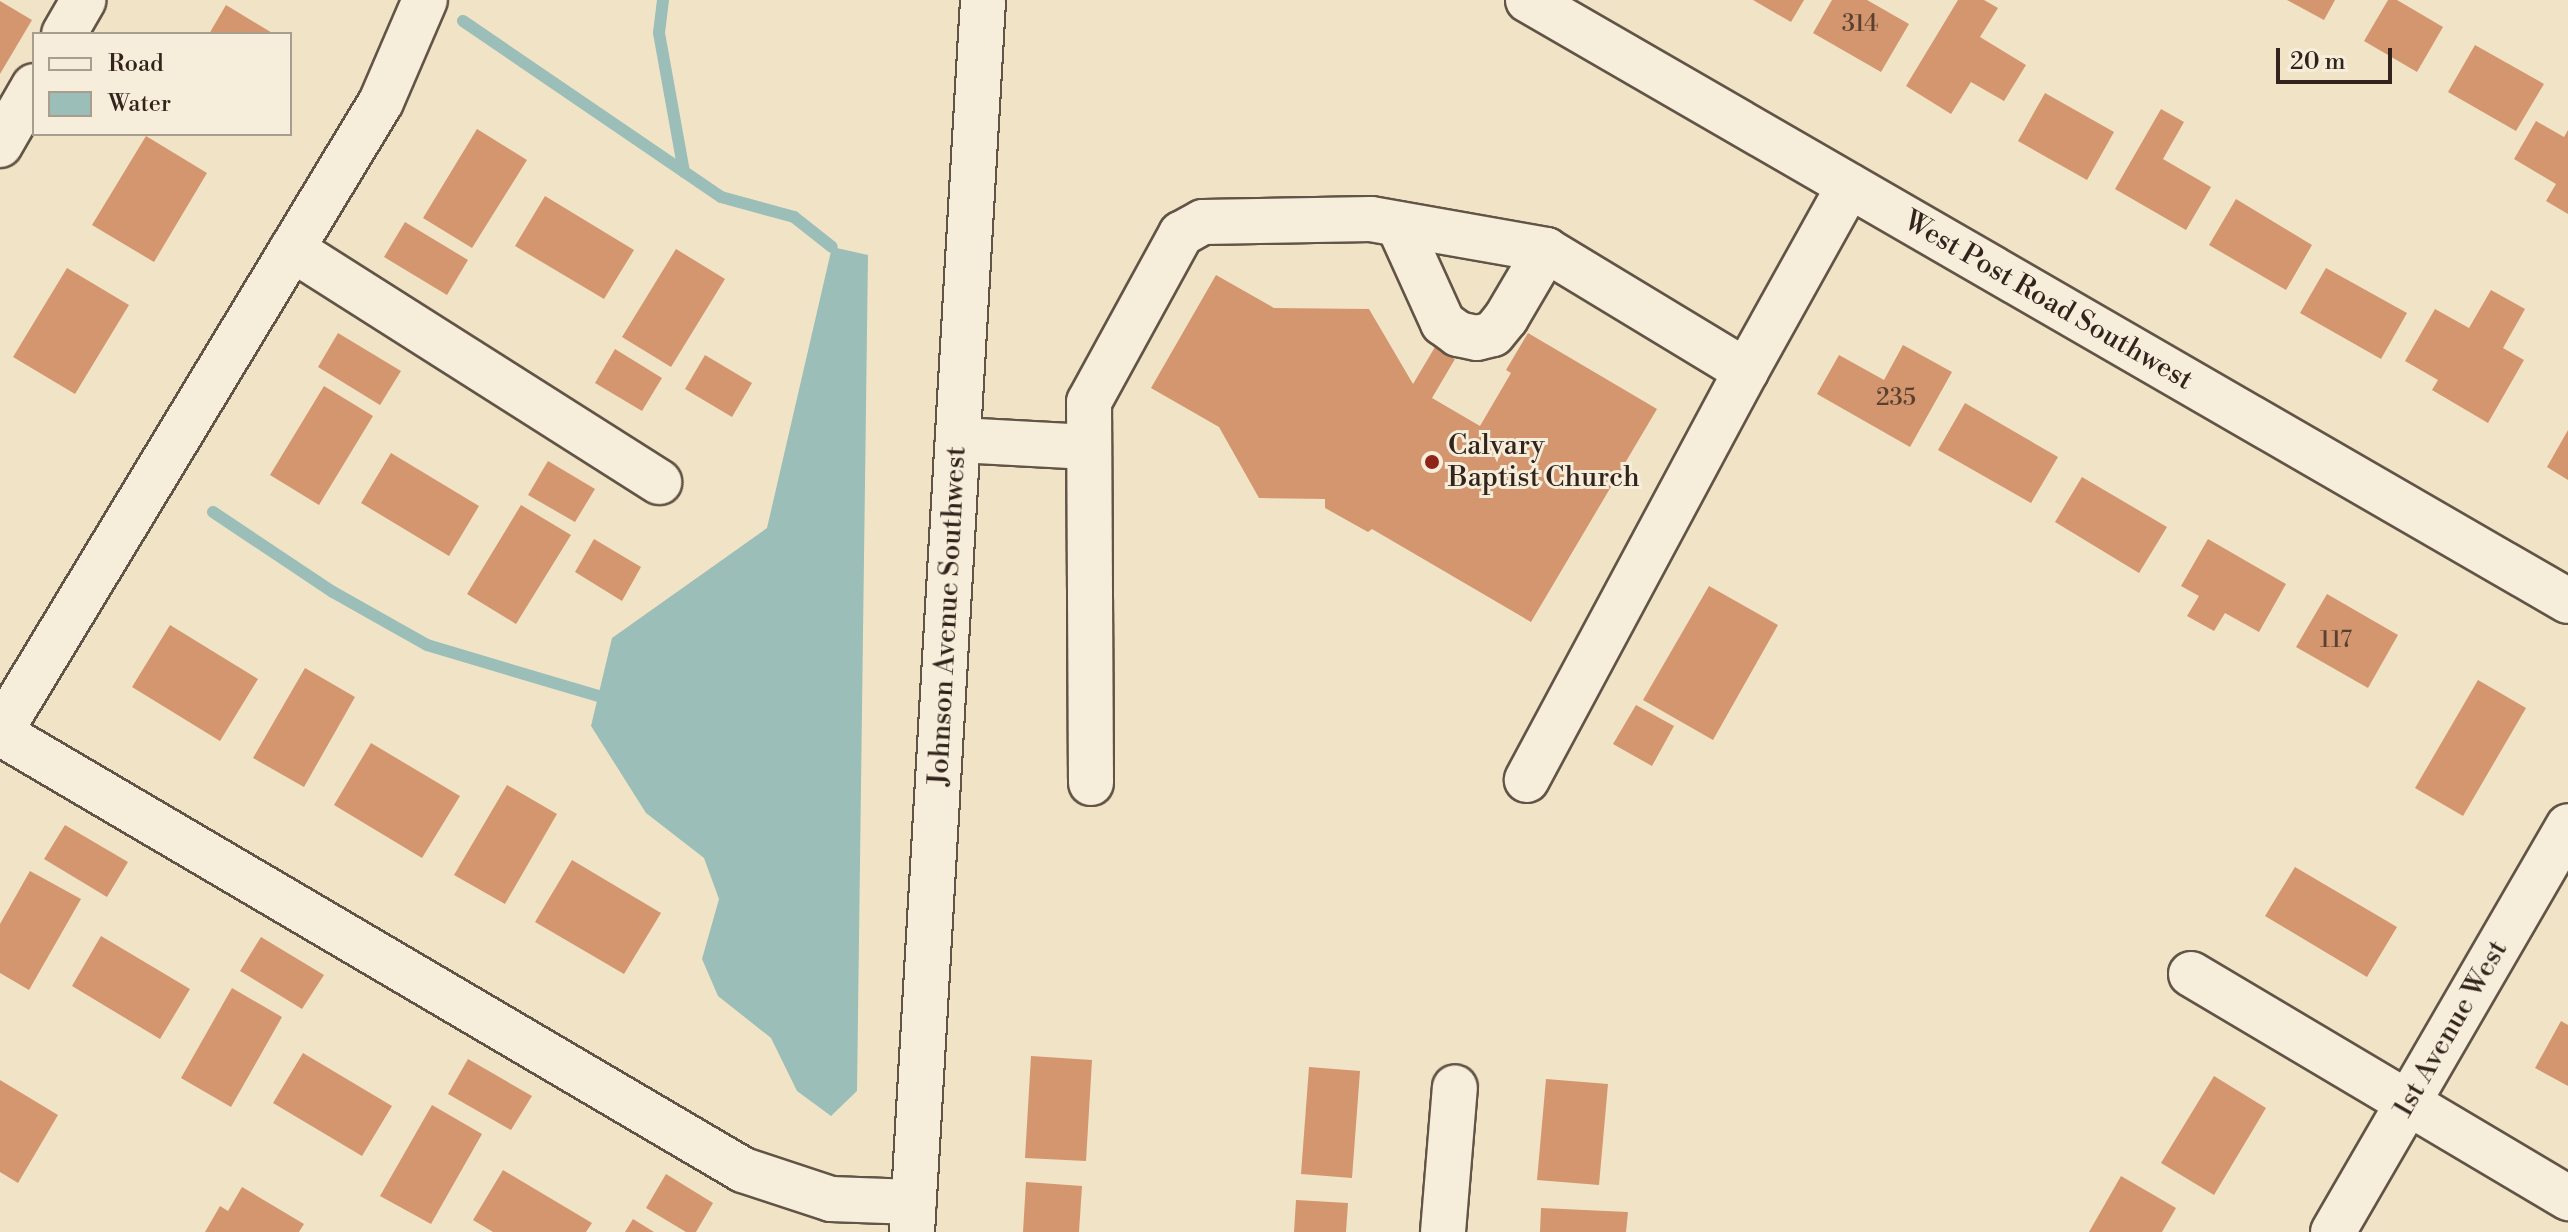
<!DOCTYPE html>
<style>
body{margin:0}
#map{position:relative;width:2568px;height:1232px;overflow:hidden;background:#f1e4c6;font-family:"Libre Bodoni",serif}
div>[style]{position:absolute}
.water>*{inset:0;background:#9bbeb9}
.stream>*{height:12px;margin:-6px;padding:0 6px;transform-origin:6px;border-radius:6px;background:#9bbeb9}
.building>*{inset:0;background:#d3966f}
.roads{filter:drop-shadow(2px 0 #625446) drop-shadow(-2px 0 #625446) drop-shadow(0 2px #625446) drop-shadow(0 -2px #625446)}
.minor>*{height:44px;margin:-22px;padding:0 22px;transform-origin:22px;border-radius:22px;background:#f6edda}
.dots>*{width:22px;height:22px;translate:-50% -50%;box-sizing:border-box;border:4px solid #f6edda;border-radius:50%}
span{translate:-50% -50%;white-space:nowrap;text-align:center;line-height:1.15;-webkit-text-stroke:6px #f6edda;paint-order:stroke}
.number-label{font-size:24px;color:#5a4031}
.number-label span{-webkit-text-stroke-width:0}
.street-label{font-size:28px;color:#32241c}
.poi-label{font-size:28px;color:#32241c}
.left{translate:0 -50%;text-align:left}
.legend{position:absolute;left:32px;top:32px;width:260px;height:104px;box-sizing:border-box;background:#f6edda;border:2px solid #a89d8e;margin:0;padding:10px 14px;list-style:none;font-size:24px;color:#32241c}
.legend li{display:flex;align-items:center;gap:16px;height:40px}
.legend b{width:40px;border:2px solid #a89d8e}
.scale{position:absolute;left:2276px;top:48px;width:116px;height:36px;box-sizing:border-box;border:4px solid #32241c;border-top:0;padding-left:10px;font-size:24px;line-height:28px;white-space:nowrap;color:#32241c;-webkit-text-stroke:6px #f6edda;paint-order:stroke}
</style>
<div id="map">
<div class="water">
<div style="clip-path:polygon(832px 247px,868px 255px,857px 1091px,831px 1116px,797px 1091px,771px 1038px,718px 996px,702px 959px,719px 899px,704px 858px,646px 813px,591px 726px,612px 638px,767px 528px)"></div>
</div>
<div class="stream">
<div style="left:663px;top:0;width:33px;rotate:97deg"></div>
<div style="left:659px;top:33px;width:141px;rotate:79.8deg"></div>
<div style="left:463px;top:21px;width:312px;rotate:34.3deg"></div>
<div style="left:721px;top:197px;width:76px;rotate:15.3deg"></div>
<div style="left:794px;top:217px;width:48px;rotate:38.3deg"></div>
<div style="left:213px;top:512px;width:144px;rotate:33.7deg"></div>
<div style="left:333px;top:592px;width:108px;rotate:29.4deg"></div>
<div style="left:427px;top:645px;width:178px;rotate:16.6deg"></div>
</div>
<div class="building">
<div style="clip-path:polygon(1753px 0,1804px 0,1791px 22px)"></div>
<div style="clip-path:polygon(1832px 0,1867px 0,1909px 24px,1881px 72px,1813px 33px)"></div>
<div style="clip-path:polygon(1958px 0,1984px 0,1998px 8px,1980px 37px,2026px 65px,2004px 101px,1971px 82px,1951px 114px,1906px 86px)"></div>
<div style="clip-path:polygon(2287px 0,2335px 0,2324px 20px)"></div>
<div style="clip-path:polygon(2388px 0,2397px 0,2443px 27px,2417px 72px,2364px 41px)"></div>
<div style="clip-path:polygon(0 1px,32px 20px,0 74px)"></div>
<div style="clip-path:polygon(226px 5px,274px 34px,209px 34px)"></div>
<div style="clip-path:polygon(2475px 45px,2544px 84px,2516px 131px,2448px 92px)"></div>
<div style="clip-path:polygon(2045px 93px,2114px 132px,2087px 180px,2018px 141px)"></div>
<div style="clip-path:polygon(2161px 109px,2184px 122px,2163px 159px,2211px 187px,2186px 230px,2115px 189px)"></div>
<div style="clip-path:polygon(2536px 121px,2564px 137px,2568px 130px,2568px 214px,2546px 201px,2556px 184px,2514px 159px)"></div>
<div style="clip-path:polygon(477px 129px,527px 160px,472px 248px,423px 218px)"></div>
<div style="clip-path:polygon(146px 136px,207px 173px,154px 262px,92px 225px)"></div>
<div style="clip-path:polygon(545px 196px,634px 250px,604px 299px,515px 246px)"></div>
<div style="clip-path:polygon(2236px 199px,2312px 245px,2286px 290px,2209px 245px)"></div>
<div style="clip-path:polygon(405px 222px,468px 260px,447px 295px,384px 257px)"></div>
<div style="clip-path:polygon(676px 249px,725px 279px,671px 367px,622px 337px)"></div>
<div style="clip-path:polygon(67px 268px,129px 305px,75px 394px,13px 357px)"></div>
<div style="clip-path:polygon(2326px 268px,2407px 313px,2381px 359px,2300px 313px)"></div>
<div style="clip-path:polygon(1216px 275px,1274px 308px,1369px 309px,1413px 384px,1435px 347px,1455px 359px,1432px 398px,1480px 426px,1511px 373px,1506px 370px,1528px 333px,1657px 409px,1531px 622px,1372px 529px,1368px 532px,1325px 508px,1325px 499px,1259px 498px,1219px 427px,1151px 388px)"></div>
<div style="clip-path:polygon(2491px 290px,2525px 309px,2503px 348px,2524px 360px,2488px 423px,2432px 390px,2438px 380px,2405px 361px,2435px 309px,2469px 328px)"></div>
<div style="clip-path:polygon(338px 333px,401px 371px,380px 405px,318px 367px)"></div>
<div style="clip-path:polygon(1903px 345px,1952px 372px,1910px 447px,1817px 394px,1839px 355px,1884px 380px)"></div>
<div style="clip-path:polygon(615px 349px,662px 378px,642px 411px,595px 383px)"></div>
<div style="clip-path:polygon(705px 355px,752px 383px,732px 417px,685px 389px)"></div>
<div style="clip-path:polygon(324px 386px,373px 416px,319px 505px,270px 475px)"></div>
<div style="clip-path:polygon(1965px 403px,2058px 457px,2031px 503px,1938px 450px)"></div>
<div style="clip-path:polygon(2568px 430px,2568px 480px,2547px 467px)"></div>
<div style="clip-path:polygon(391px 453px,479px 506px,449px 556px,361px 503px)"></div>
<div style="clip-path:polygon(548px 461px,595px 489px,575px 522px,528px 495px)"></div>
<div style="clip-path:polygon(2082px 477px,2167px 527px,2139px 573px,2055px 522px)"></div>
<div style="clip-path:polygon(521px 505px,571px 535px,516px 624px,467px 594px)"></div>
<div style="clip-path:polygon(594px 539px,641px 567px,622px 601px,575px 572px)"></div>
<div style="clip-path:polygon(2208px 539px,2286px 584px,2259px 632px,2225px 613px,2214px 631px,2187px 616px,2199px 596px,2181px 586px)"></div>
<div style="clip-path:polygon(1709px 586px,1778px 625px,1713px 740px,1643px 700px)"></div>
<div style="clip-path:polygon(2327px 594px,2398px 635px,2368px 688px,2296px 647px)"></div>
<div style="clip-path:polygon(170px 625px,258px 679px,220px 741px,132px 687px)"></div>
<div style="clip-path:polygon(305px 668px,355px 697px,304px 787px,253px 758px)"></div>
<div style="clip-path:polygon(2478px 680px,2526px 708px,2463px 816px,2415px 788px)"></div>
<div style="clip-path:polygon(1636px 705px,1674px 726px,1652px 766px,1613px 744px)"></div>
<div style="clip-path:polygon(371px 743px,460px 796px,422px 858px,334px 805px)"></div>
<div style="clip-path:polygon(507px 785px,557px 814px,505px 904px,454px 875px)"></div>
<div style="clip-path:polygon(65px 825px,128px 862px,107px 897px,44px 859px)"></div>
<div style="clip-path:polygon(572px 860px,661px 913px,624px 974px,535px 922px)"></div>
<div style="clip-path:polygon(2295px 867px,2397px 927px,2367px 977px,2265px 916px)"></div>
<div style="clip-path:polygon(30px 871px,81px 899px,29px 990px,0 973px,0 924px)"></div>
<div style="clip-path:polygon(101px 936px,190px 989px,160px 1039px,72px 986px)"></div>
<div style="clip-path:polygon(261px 937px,324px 975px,302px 1009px,240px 971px)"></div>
<div style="clip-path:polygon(232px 988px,282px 1017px,231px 1107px,181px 1078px)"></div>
<div style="clip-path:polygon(2561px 1021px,2568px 1025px,2568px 1086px,2535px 1068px)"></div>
<div style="clip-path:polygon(303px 1053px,392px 1106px,362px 1156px,273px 1103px)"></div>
<div style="clip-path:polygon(1031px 1056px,1092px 1060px,1086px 1161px,1025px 1158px)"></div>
<div style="clip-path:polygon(468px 1059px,532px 1096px,511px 1130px,448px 1094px)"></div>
<div style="clip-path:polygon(1309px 1067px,1360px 1071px,1352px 1178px,1301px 1174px)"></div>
<div style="clip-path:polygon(2214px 1076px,2266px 1108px,2214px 1195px,2161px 1163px)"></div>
<div style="clip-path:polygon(1546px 1079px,1608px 1084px,1599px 1185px,1537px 1180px)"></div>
<div style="clip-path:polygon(0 1080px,58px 1115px,18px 1183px,0 1172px)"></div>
<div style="clip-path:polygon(432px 1105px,482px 1134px,431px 1224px,380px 1196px)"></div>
<div style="clip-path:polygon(503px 1170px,592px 1223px,586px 1232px,493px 1232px,473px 1220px)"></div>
<div style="clip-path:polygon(666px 1174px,713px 1203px,696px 1232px,686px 1232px,646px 1208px)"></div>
<div style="clip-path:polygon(2121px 1176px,2176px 1208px,2162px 1232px,2089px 1232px)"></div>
<div style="clip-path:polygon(1026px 1182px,1082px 1186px,1079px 1232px,1023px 1232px)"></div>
<div style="clip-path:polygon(242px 1187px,304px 1224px,299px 1232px,205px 1232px,220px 1206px,228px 1211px)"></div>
<div style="clip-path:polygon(1296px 1200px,1348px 1203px,1346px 1232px,1294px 1232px)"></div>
<div style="clip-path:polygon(1541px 1208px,1628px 1212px,1626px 1232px,1540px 1232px)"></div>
<div style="clip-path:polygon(633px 1219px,654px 1232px,625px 1232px)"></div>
</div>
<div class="roads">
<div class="minor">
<div style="left:1528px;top:0;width:1201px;rotate:30.02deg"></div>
<div style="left:64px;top:34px;width:39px;rotate:-60deg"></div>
<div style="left:0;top:145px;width:68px;rotate:-60deg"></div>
<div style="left:1398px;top:224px;width:109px;rotate:65.6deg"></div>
<div style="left:1443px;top:323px;width:19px;rotate:36deg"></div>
<div style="left:1458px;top:334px;width:19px;rotate:12deg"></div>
<div style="left:1477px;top:338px;width:16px;rotate:-14deg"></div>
<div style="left:1493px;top:334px;width:21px;rotate:-51deg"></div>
<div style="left:1506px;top:318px;width:79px;rotate:-59.5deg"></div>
<div style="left:292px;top:249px;width:435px;rotate:32.4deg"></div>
<div style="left:1746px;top:371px;width:212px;rotate:-60.9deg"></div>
<div style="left:958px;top:440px;width:131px;rotate:3.1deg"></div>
<div style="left:0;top:732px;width:736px;rotate:-58.84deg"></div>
<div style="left:381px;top:102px;width:111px;rotate:-66.7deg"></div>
<div style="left:0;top:733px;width:862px;rotate:30.46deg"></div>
<div style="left:743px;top:1170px;width:93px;rotate:18.2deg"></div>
<div style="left:831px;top:1199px;width:83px;rotate:2.1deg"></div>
<div style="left:1091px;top:783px;width:381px;rotate:-90.3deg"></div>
<div style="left:1089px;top:402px;width:192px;rotate:-61.3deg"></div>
<div style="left:1181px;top:234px;width:25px;rotate:-29deg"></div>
<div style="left:1203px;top:222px;width:168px;rotate:-1deg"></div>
<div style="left:1371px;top:219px;width:178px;rotate:10deg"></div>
<div style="left:1546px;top:250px;width:234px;rotate:31.2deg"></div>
<div style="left:1746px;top:371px;width:464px;rotate:118.2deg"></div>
<div style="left:2191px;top:974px;width:439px;rotate:30.7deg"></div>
<div style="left:912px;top:1232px;width:1234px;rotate:-86.7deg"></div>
<div style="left:1443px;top:1232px;width:145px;rotate:-85.3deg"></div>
<div style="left:2333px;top:1232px;width:469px;rotate:-59.9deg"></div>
</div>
</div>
<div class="dots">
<div style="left:1432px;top:462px;background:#8f2418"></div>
</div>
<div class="number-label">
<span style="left:1860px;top:25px">314</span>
<span style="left:1896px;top:399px">235</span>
<span style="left:2336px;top:641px">117</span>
</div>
<div class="street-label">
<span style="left:2048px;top:301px;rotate:30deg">West Post Road Southwest</span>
<span style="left:948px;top:616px;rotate:-87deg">Johnson Avenue Southwest</span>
<span style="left:2451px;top:1029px;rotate:-60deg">1st Avenue West</span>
</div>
<div class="poi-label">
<span class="left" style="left:1448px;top:462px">Calvary<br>Baptist Church</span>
</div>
<ul class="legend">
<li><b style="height:10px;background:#f6edda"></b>Road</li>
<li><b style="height:22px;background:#9bbeb9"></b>Water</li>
</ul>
<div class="scale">20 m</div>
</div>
